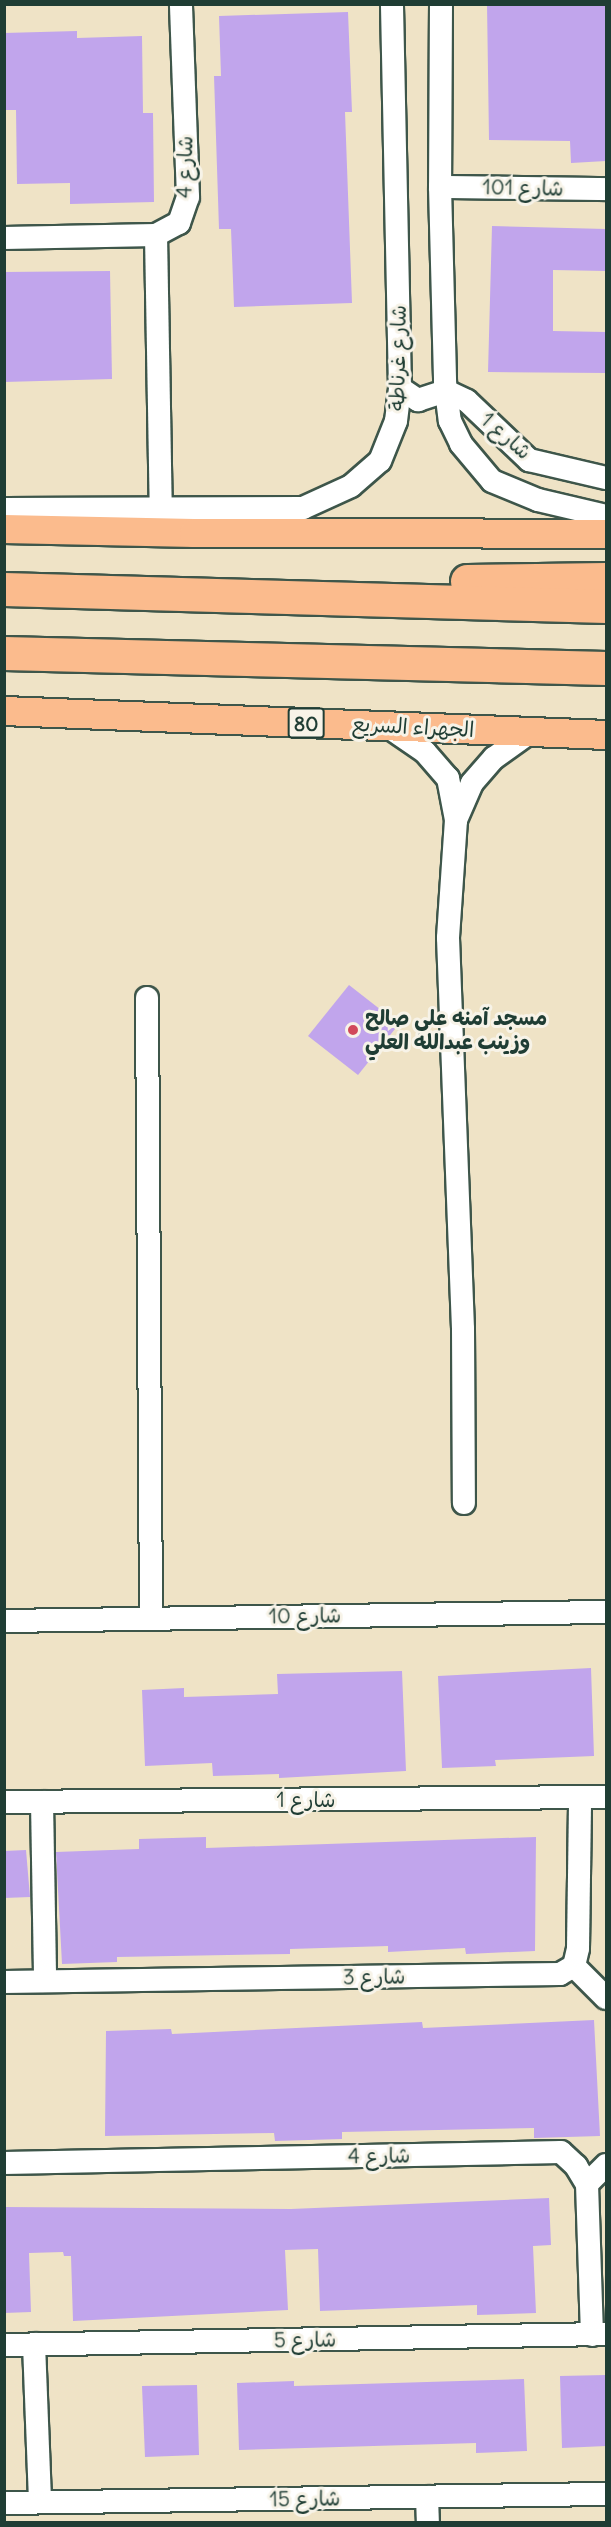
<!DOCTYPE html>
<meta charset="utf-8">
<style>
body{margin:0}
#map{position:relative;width:611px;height:2527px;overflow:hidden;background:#efe3c6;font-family:Delius,"Playpen Sans Arabic",sans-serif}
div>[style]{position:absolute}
.building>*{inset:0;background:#c1a5ec}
.roads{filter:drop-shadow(2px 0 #3e564a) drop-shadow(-2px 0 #3e564a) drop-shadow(0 2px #3e564a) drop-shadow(0 -2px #3e564a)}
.minor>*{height:22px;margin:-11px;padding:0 11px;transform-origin:11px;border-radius:11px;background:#fff}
.major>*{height:28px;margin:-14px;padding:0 14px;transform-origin:14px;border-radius:14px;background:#fbbb8d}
.highway>*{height:33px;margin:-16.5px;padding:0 16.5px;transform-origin:16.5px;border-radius:16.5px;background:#fbbb8d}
.dots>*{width:16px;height:16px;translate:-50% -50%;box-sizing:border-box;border:3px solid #f7f3e8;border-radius:50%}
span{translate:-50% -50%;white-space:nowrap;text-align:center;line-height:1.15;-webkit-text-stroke:6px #f7f3e8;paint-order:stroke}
.shield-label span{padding:2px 4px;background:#f7f3e8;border:2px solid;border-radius:4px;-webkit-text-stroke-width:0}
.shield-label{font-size:20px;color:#1f3d34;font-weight:700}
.street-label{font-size:21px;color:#1f3d34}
.poi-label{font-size:21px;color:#1f3d34;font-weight:700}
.left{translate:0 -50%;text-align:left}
.frame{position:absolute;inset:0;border:6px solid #1f3d34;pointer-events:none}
</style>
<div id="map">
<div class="building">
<div style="clip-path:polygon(487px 4px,606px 4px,606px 161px,571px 163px,570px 141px,489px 140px)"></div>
<div style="clip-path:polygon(348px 12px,352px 112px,345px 112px,352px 303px,234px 307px,231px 229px,219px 229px,214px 76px,221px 76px,219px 16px)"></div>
<div style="clip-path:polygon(77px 31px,77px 38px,142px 36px,143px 113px,153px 113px,154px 202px,70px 204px,70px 183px,17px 184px,16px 110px,4px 110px,4px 33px)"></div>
<div style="clip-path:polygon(492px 226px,606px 229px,606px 271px,553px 270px,553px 331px,606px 332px,606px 373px,488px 372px)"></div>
<div style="clip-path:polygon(110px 271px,112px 379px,4px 382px,4px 272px)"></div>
<div style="clip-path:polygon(349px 985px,399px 1024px,358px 1075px,308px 1036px)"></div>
<div style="clip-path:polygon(591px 1668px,594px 1756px,495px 1760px,496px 1766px,442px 1768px,438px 1676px)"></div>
<div style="clip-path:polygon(402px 1671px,406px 1771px,279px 1778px,279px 1774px,213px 1776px,212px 1763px,145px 1766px,142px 1690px,184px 1688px,184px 1697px,278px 1694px,277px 1674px)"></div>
<div style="clip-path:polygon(206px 1837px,206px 1848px,536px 1837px,535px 1951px,466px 1954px,465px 1948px,388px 1952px,388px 1946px,290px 1949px,290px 1954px,117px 1957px,117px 1962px,62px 1964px,56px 1852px,139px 1849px,139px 1839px)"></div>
<div style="clip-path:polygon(26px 1850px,30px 1897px,4px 1898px,4px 1851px)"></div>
<div style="clip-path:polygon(594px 2020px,600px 2136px,534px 2138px,534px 2128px,342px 2132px,342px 2139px,275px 2141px,274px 2133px,105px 2136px,106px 2031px,171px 2029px,172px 2034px,422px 2022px,423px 2028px)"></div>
<div style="clip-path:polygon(549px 2198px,551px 2245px,533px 2246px,536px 2313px,477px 2315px,477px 2305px,320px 2311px,318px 2249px,285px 2250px,288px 2310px,73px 2321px,71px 2256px,64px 2256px,63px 2252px,29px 2253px,31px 2312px,4px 2313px,4px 2207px,291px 2209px)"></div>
<div style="clip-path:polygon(606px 2375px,606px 2446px,562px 2448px,560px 2376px)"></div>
<div style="clip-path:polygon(524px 2379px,527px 2451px,476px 2453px,476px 2443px,239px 2450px,237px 2383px,294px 2381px,294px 2386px)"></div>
<div style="clip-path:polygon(197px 2385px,199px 2455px,145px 2457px,142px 2386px)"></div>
</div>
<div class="roads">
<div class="minor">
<div style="left:441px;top:4px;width:183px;rotate:90.3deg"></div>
<div style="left:440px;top:187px;width:195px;rotate:88.5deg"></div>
<div style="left:445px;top:382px;width:39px;rotate:83deg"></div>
<div style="left:450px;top:421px;width:25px;rotate:64deg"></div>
<div style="left:461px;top:444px;width:48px;rotate:50deg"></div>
<div style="left:492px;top:481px;width:50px;rotate:22.4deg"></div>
<div style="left:538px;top:500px;width:70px;rotate:13.2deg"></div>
<div style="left:440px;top:187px;width:166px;rotate:0.7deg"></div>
<div style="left:156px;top:235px;width:275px;rotate:89deg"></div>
<div style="left:4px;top:238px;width:152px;rotate:-1.1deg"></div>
<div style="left:156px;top:235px;width:26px;rotate:-28deg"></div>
<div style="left:179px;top:223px;width:28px;rotate:-71deg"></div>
<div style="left:188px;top:197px;width:193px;rotate:-92.1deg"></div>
<div style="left:400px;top:388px;width:22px;rotate:34deg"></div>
<div style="left:418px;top:400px;width:29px;rotate:-18deg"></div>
<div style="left:446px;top:391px;width:23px;rotate:25deg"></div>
<div style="left:467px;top:401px;width:86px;rotate:43.6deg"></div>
<div style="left:529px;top:460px;width:79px;rotate:13.2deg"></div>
<div style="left:4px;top:509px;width:299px;rotate:-0.2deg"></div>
<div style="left:303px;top:508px;width:53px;rotate:-24.6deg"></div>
<div style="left:351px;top:486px;width:38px;rotate:-41deg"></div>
<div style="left:380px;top:461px;width:43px;rotate:-68.2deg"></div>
<div style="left:396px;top:421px;width:33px;rotate:-83deg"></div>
<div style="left:400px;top:388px;width:384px;rotate:-91.2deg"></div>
<div style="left:387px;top:726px;width:46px;rotate:34.4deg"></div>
<div style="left:425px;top:752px;width:35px;rotate:49deg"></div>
<div style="left:448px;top:778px;width:43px;rotate:79.2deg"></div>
<div style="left:456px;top:820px;width:118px;rotate:93.9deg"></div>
<div style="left:448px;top:938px;width:391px;rotate:87.8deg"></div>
<div style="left:463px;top:1329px;width:174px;rotate:89.7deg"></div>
<div style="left:456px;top:820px;width:40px;rotate:-66.6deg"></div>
<div style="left:472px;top:783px;width:33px;rotate:-49deg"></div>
<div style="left:494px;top:758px;width:43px;rotate:-35.5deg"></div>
<div style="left:147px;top:998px;width:620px;rotate:89.63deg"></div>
<div style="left:4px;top:1621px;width:602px;rotate:-0.86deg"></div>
<div style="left:4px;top:1802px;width:602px;rotate:-0.48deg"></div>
<div style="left:42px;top:1802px;width:179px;rotate:89deg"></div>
<div style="left:574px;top:1966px;width:45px;rotate:45deg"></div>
<div style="left:4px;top:1982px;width:556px;rotate:-0.82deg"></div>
<div style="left:560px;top:1974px;width:16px;rotate:-30deg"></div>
<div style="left:574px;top:1966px;width:18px;rotate:-77deg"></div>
<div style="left:578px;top:1948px;width:150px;rotate:-89.2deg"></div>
<div style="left:4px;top:2163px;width:557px;rotate:-1.13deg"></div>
<div style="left:561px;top:2152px;width:21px;rotate:43deg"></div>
<div style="left:576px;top:2166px;width:21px;rotate:59deg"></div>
<div style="left:587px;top:2184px;width:151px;rotate:88.1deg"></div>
<div style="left:587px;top:2184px;width:27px;rotate:-45deg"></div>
<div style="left:34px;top:2344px;width:158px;rotate:87.8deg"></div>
<div style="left:4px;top:2345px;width:602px;rotate:-1.05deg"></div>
<div style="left:427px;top:2497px;width:25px;rotate:88deg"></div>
<div style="left:4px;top:2503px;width:602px;rotate:-0.86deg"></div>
</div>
<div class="major">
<div style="left:4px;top:529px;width:190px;rotate:1.2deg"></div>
<div style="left:194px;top:533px;width:412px;rotate:0.1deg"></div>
<div style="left:4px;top:711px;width:602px;rotate:2.28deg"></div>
</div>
<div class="highway">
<div style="left:467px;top:581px;width:139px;rotate:-0.8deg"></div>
<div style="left:4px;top:589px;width:602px;rotate:1.62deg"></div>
<div style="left:4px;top:653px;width:602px;rotate:1.43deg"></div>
</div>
</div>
<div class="dots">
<div style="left:353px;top:1030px;background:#d1495b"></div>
</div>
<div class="shield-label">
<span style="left:306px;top:723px">80</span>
</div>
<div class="street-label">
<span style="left:185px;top:167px;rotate:-89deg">شارع 4</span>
<span style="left:523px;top:188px;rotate:1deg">شارع 101</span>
<span style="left:398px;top:358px;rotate:-89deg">شارع غرناطة</span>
<span style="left:506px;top:436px;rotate:41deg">شارع 1</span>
<span style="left:413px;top:727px;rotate:3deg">الجهراء السريع</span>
<span style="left:305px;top:1616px;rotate:-1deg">شارع 10</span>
<span style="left:306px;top:1800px">شارع 1</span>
<span style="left:374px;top:1977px;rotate:-1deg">شارع 3</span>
<span style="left:379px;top:2156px;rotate:-1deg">شارع 4</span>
<span style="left:305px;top:2340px;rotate:-1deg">شارع 5</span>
<span style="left:305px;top:2499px;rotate:-1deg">شارع 15</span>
</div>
<div class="poi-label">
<span class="left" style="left:365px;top:1030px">مسجد آمنه علي صالح<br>وزينب عبدالله العلي</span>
</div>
<div class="frame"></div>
</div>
